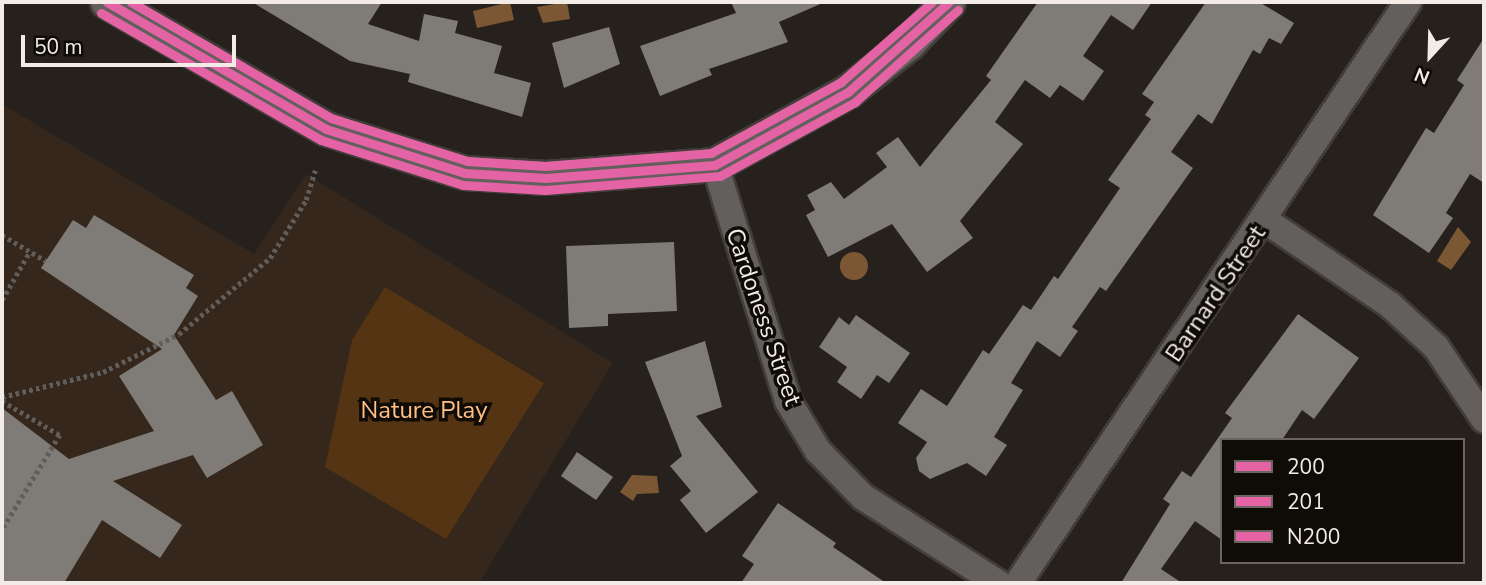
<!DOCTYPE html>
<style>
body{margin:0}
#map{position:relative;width:1486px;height:585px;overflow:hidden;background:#26211c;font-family:"Nunito Sans",sans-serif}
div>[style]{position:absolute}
.built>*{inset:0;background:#35271b}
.green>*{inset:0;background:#543412}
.water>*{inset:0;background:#7c5734}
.round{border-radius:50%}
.building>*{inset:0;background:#7f7b76}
.path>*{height:4.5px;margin-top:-2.25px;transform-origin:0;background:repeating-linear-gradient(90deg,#605d5b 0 3.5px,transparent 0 7px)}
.roads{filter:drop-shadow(2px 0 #423d39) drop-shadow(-2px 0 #423d39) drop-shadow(0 2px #423d39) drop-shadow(0 -2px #423d39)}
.minor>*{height:26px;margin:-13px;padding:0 13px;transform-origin:13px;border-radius:13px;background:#625f5d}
.tertiary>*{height:32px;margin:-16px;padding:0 16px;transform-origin:16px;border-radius:16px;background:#625f5d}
.bus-1>*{height:9px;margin:-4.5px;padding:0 4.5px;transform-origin:4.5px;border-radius:4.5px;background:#e463a4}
.bus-2>*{height:9px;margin:-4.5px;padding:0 4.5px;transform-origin:4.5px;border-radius:4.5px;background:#e463a4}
.bus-3>*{height:9px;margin:-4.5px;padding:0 4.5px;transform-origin:4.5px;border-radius:4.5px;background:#e463a4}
span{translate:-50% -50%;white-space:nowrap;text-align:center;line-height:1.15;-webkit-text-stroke:7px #0f0b07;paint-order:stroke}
.street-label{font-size:24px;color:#f3ece6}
.park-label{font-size:24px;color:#febe84}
.frame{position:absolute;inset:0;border:4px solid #f3ece6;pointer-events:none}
.legend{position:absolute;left:1220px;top:438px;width:245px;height:126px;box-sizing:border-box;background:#0f0b07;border:2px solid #6a6560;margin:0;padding:9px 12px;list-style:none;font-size:21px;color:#f3ece6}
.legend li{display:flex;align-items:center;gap:14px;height:35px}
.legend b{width:35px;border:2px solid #6a6560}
.north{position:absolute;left:1395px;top:21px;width:70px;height:70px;-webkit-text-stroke:5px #0f0b07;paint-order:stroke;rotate:202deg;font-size:19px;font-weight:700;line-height:28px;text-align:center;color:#f3ece6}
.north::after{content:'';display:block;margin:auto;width:24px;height:32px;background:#f3ece6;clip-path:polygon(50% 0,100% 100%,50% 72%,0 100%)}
.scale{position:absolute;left:21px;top:35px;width:215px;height:32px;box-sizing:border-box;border:4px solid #f3ece6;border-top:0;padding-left:9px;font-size:21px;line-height:24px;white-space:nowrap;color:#f3ece6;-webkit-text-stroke:5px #0f0b07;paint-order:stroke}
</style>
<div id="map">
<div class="built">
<div style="clip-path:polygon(2px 104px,254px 254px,306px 174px,613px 363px,479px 583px,2px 583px)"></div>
</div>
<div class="green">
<div style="clip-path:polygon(385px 287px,544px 383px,446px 539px,325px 467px,352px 340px)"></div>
</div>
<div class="water">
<div style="clip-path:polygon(510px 2px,514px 20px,477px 28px,473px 11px)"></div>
<div style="clip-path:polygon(567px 2px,570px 19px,543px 23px,537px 7px)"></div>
<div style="clip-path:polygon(1458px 227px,1471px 242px,1451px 270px,1437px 261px)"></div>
<div class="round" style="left:840px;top:252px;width:28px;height:28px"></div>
<div style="clip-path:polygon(632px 475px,657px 476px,659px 493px,637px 494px,633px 501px,620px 492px)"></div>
</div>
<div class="building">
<div style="clip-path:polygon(252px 2px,382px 2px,368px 24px,419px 41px,424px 14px,458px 21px,455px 33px,502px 46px,494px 73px,531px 83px,522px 117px,408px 82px,410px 74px,350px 61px)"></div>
<div style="clip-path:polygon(731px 2px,825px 2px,779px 22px,788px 42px,709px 69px,712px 75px,660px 96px,640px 46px,736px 13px)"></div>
<div style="clip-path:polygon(1038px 2px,1152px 2px,1133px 30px,1111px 15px,1083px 56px,1104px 71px,1083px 101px,1060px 85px,1050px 98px,1025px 80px,995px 122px,1023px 144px,960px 221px,973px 238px,927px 272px,892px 224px,828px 257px,806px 215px,815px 210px,807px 195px,831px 182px,844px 199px,887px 167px,876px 153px,898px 137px,920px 167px,991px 80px,986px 76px)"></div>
<div style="clip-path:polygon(1206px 2px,1259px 2px,1294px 23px,1281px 44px,1269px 38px,1260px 54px,1253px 50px,1212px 124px,1198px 114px,1171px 152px,1193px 168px,1106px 291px,1100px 287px,1072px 327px,1078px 331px,1060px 357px,1037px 341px,1011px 383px,1023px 390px,994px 437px,1007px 445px,986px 476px,967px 463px,930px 479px,919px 471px,916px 458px,927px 442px,898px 423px,921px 389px,947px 406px,983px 350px,989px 354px,1023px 305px,1031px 310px,1054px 276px,1058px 279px,1120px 188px,1108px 180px,1151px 119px,1145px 115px,1154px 102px,1142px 94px)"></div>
<div style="clip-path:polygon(609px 27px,620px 64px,564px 88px,552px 43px)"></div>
<div style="clip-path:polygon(1484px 38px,1484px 183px,1470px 174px,1446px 213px,1453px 218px,1429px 253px,1373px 215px,1426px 128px,1434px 133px,1464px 85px,1457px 80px)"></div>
<div style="clip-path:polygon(94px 215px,194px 275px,186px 288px,198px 296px,174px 335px,216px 400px,232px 391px,263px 445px,207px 478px,193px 455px,113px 481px,182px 525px,160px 558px,102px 520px,64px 583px,2px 583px,2px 408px,69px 459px,154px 431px,119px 376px,162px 349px,41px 268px,73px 220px,86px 228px)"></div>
<div style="clip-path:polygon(674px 242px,677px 311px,608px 314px,608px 326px,569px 328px,566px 246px)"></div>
<div style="clip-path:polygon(1298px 314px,1359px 358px,1314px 419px,1302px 410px,1282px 440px,1222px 440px,1222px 540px,1195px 521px,1161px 569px,1182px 583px,1121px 583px,1170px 504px,1163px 499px,1182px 471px,1191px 477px,1232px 418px,1225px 413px)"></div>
<div style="clip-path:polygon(856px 315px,910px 353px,889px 383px,877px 375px,861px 399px,837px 382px,847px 367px,819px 347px,839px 317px,849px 325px)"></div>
<div style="clip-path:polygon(705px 341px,722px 407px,696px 416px,758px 492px,706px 533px,680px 500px,691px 491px,670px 466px,682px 456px,645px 362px)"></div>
<div style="clip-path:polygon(577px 452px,613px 477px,596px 500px,561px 476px)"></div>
<div style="clip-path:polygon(778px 503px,836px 543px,833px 547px,886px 583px,741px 583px,754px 564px,742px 556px)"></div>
</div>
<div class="path">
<div style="left:2px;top:3px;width:1px;rotate:-45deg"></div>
<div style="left:2px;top:235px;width:51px;rotate:30.6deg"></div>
<div style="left:2px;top:300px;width:56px;rotate:-60.3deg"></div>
<div style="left:2px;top:397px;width:104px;rotate:-13.9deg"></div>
<div style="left:103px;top:372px;width:85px;rotate:-26.6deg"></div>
<div style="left:179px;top:334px;width:119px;rotate:-39.9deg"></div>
<div style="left:270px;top:258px;width:68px;rotate:-58.2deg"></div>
<div style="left:306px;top:200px;width:31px;rotate:-73deg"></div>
<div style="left:2px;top:401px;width:67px;rotate:30.4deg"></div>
<div style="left:60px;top:435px;width:111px;rotate:121.4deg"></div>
</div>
<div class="roads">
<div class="minor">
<div style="left:715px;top:165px;width:247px;rotate:72.8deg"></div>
<div style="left:788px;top:401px;width:58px;rotate:59deg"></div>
<div style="left:818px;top:451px;width:64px;rotate:45.6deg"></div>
<div style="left:863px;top:497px;width:160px;rotate:32.5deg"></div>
<div style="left:1266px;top:221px;width:150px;rotate:34.1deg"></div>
<div style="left:1390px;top:305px;width:62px;rotate:42.4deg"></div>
<div style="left:1436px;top:347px;width:87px;rotate:56.3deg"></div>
<div style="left:1018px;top:583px;width:700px;rotate:-56.13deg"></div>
</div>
<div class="tertiary">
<div style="left:107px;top:2px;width:253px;rotate:30.1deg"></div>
<div style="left:326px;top:129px;width:146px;rotate:17.6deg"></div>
<div style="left:465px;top:173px;width:81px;rotate:3.5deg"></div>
<div style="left:546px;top:178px;width:169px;rotate:-4.4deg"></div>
<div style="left:715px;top:165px;width:152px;rotate:-28.8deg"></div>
<div style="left:848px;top:92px;width:78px;rotate:-38.2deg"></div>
<div style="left:909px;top:44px;width:58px;rotate:-46.4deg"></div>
</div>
</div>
<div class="bus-1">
<div style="left:107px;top:2px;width:253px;rotate:30.1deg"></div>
<div style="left:326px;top:129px;width:146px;rotate:17.6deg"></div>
<div style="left:465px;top:173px;width:81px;rotate:3.5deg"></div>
<div style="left:546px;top:178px;width:169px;rotate:-4.4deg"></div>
<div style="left:715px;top:165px;width:152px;rotate:-28.8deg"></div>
<div style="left:848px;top:92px;width:135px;rotate:-41.7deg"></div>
</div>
<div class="bus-2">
<div style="left:101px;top:13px;width:254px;rotate:30deg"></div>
<div style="left:321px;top:140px;width:149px;rotate:17.6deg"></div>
<div style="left:463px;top:185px;width:82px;rotate:3.5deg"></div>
<div style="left:545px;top:190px;width:176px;rotate:-4.6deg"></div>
<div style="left:720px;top:176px;width:154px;rotate:-28.7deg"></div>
<div style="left:855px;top:102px;width:138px;rotate:-41.8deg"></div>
</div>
<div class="bus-3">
<div style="left:131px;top:2px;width:231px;rotate:30.1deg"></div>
<div style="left:331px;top:118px;width:143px;rotate:17.5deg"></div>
<div style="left:467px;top:161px;width:79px;rotate:3.6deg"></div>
<div style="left:546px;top:166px;width:166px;rotate:-4.5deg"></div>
<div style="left:711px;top:153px;width:148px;rotate:-28.6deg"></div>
<div style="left:841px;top:82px;width:121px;rotate:-41.3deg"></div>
</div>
<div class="street-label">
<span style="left:1216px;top:294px;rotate:-56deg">Barnard Street</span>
<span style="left:763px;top:317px;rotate:71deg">Cardoness Street</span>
</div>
<div class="park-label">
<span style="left:424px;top:411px">Nature Play</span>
</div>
<div class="frame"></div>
<ul class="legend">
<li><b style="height:9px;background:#e463a4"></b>200</li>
<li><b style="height:9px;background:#e463a4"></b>201</li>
<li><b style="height:9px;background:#e463a4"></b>N200</li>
</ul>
<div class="north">N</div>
<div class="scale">50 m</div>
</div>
